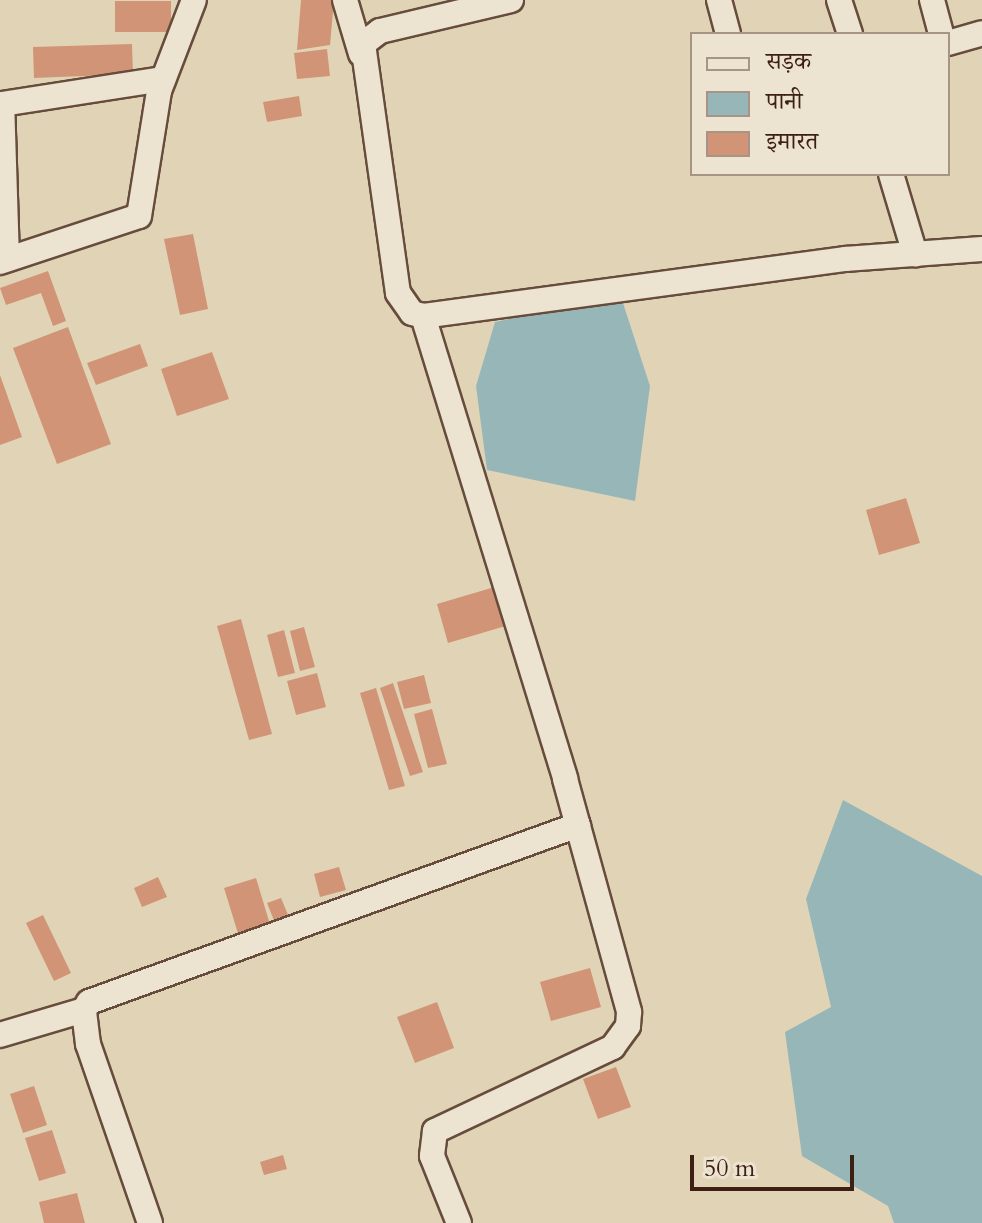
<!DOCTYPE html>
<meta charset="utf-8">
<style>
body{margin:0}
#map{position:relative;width:982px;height:1223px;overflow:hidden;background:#e1d4b6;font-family:Cardo,"Noto Serif Devanagari",serif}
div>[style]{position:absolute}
.water>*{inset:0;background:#97b6b7}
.building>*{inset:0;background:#d19476}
.roads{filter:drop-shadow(2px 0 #674c3c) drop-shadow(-2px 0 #674c3c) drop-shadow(0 2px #674c3c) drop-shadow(0 -2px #674c3c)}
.street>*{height:24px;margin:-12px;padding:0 12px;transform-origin:12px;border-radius:12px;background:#ece3d0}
span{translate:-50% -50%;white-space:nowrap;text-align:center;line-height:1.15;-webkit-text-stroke:7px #ece3d0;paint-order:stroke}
.legend{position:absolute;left:690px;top:32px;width:260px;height:144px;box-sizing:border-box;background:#ece3d0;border:2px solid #a69584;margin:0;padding:10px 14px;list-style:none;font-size:24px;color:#3e1f13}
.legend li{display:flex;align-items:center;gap:16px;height:40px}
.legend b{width:40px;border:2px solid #a69584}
.scale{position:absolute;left:690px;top:1155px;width:164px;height:36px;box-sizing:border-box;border:4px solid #3e1f13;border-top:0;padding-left:10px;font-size:24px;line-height:28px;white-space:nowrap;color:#3e1f13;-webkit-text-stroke:6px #ece3d0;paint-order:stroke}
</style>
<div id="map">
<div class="water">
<div style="clip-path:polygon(620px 294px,650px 386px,635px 501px,487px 470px,476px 386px,495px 322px)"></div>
<div style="clip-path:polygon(843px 800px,982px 876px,982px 1223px,894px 1223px,888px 1206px,802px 1156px,785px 1032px,831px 1007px,806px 899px)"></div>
</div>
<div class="building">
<div style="clip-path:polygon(301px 0,334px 0,330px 45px,297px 50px)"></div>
<div style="clip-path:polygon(115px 1px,171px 1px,171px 32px,115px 32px)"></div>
<div style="clip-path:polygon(132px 44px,133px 74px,34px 78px,33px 47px)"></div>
<div style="clip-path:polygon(327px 49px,330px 76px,297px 79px,294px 53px)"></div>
<div style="clip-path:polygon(299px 96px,302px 116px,267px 122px,263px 102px)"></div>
<div style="clip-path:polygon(193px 234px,208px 309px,180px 315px,164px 239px)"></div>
<div style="clip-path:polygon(48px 271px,66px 321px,53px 326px,41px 293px,6px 305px,0 288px)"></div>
<div style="clip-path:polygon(68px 327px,111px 444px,57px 464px,13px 348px)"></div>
<div style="clip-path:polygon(140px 344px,148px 366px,96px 385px,87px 363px)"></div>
<div style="clip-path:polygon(212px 352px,229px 399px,177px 416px,161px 369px)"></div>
<div style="clip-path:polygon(0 375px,22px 437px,0 445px)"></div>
<div style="clip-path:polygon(906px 498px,920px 543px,879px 555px,866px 510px)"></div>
<div style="clip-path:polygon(498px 586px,509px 625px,448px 643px,437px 604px)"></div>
<div style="clip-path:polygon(241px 619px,272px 734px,249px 740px,217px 626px)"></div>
<div style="clip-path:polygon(304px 627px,315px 667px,300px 671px,290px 631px)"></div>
<div style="clip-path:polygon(284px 630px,295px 673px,278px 677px,267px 635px)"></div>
<div style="clip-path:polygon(317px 673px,326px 707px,296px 715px,287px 681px)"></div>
<div style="clip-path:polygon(424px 675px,431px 703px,404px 709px,397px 682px)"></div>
<div style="clip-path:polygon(393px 683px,423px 772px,410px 776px,380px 688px)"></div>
<div style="clip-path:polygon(376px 688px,405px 786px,389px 790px,360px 693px)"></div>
<div style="clip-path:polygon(432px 709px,447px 764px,428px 768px,414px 714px)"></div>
<div style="clip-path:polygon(339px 867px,346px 890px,320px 897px,314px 874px)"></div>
<div style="clip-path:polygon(158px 877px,167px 897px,142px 907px,134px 888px)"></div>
<div style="clip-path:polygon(256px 878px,272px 931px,240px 940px,224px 888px)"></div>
<div style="clip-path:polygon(281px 898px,291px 922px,277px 928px,267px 903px)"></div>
<div style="clip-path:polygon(43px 915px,71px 973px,54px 981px,26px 923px)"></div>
<div style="clip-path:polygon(590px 968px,601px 1007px,551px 1021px,540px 982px)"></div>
<div style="clip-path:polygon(437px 1002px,454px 1048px,415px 1063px,397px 1017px)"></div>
<div style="clip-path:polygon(616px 1067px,631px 1107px,598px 1119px,583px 1079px)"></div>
<div style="clip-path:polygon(34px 1086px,47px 1125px,23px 1133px,10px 1094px)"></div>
<div style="clip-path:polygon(52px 1130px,66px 1173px,39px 1181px,25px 1138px)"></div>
<div style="clip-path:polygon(283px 1155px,287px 1169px,264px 1175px,260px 1162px)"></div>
<div style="clip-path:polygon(77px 1193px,85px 1223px,44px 1223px,39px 1202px)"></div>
</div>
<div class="roads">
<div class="street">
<div style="left:345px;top:0;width:56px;rotate:73.5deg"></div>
<div style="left:511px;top:0;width:135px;rotate:166.7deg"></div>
<div style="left:380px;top:31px;width:21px;rotate:143deg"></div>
<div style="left:363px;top:44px;width:251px;rotate:82deg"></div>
<div style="left:398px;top:293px;width:24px;rotate:55deg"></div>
<div style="left:412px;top:313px;width:11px;rotate:15deg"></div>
<div style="left:423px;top:316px;width:426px;rotate:-7.7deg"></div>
<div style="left:845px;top:259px;width:137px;rotate:-4.2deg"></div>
<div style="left:719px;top:0;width:35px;rotate:75deg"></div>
<div style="left:839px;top:0;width:36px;rotate:72deg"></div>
<div style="left:932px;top:0;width:35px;rotate:75deg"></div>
<div style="left:948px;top:43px;width:35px;rotate:-16deg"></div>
<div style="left:891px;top:174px;width:84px;rotate:73.3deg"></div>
<div style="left:7px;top:259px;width:155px;rotate:-91.8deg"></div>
<div style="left:2px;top:104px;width:163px;rotate:-8.8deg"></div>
<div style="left:0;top:262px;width:146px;rotate:-18.3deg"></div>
<div style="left:139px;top:216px;width:127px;rotate:-80.9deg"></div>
<div style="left:159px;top:91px;width:97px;rotate:-69deg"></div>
<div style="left:423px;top:316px;width:484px;rotate:72.9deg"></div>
<div style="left:565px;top:779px;width:242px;rotate:74.6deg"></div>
<div style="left:629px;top:1012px;width:14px;rotate:94deg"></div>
<div style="left:628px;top:1026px;width:26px;rotate:126deg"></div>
<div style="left:613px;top:1047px;width:197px;rotate:154.7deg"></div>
<div style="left:435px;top:1131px;width:25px;rotate:97deg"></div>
<div style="left:432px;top:1156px;width:72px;rotate:68.1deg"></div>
<div style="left:0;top:1035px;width:88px;rotate:-16.6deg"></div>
<div style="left:150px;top:1223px;width:189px;rotate:-109.1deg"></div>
<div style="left:88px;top:1044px;width:34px;rotate:-97deg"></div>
<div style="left:84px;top:1010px;width:9px;rotate:-58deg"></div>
<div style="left:89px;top:1002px;width:520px;rotate:-19.9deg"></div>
</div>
</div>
<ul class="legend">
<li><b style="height:10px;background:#ece3d0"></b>सड़क</li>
<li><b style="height:22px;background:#97b6b7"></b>पानी</li>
<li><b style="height:22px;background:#d19476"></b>इमारत</li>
</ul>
<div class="scale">50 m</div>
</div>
